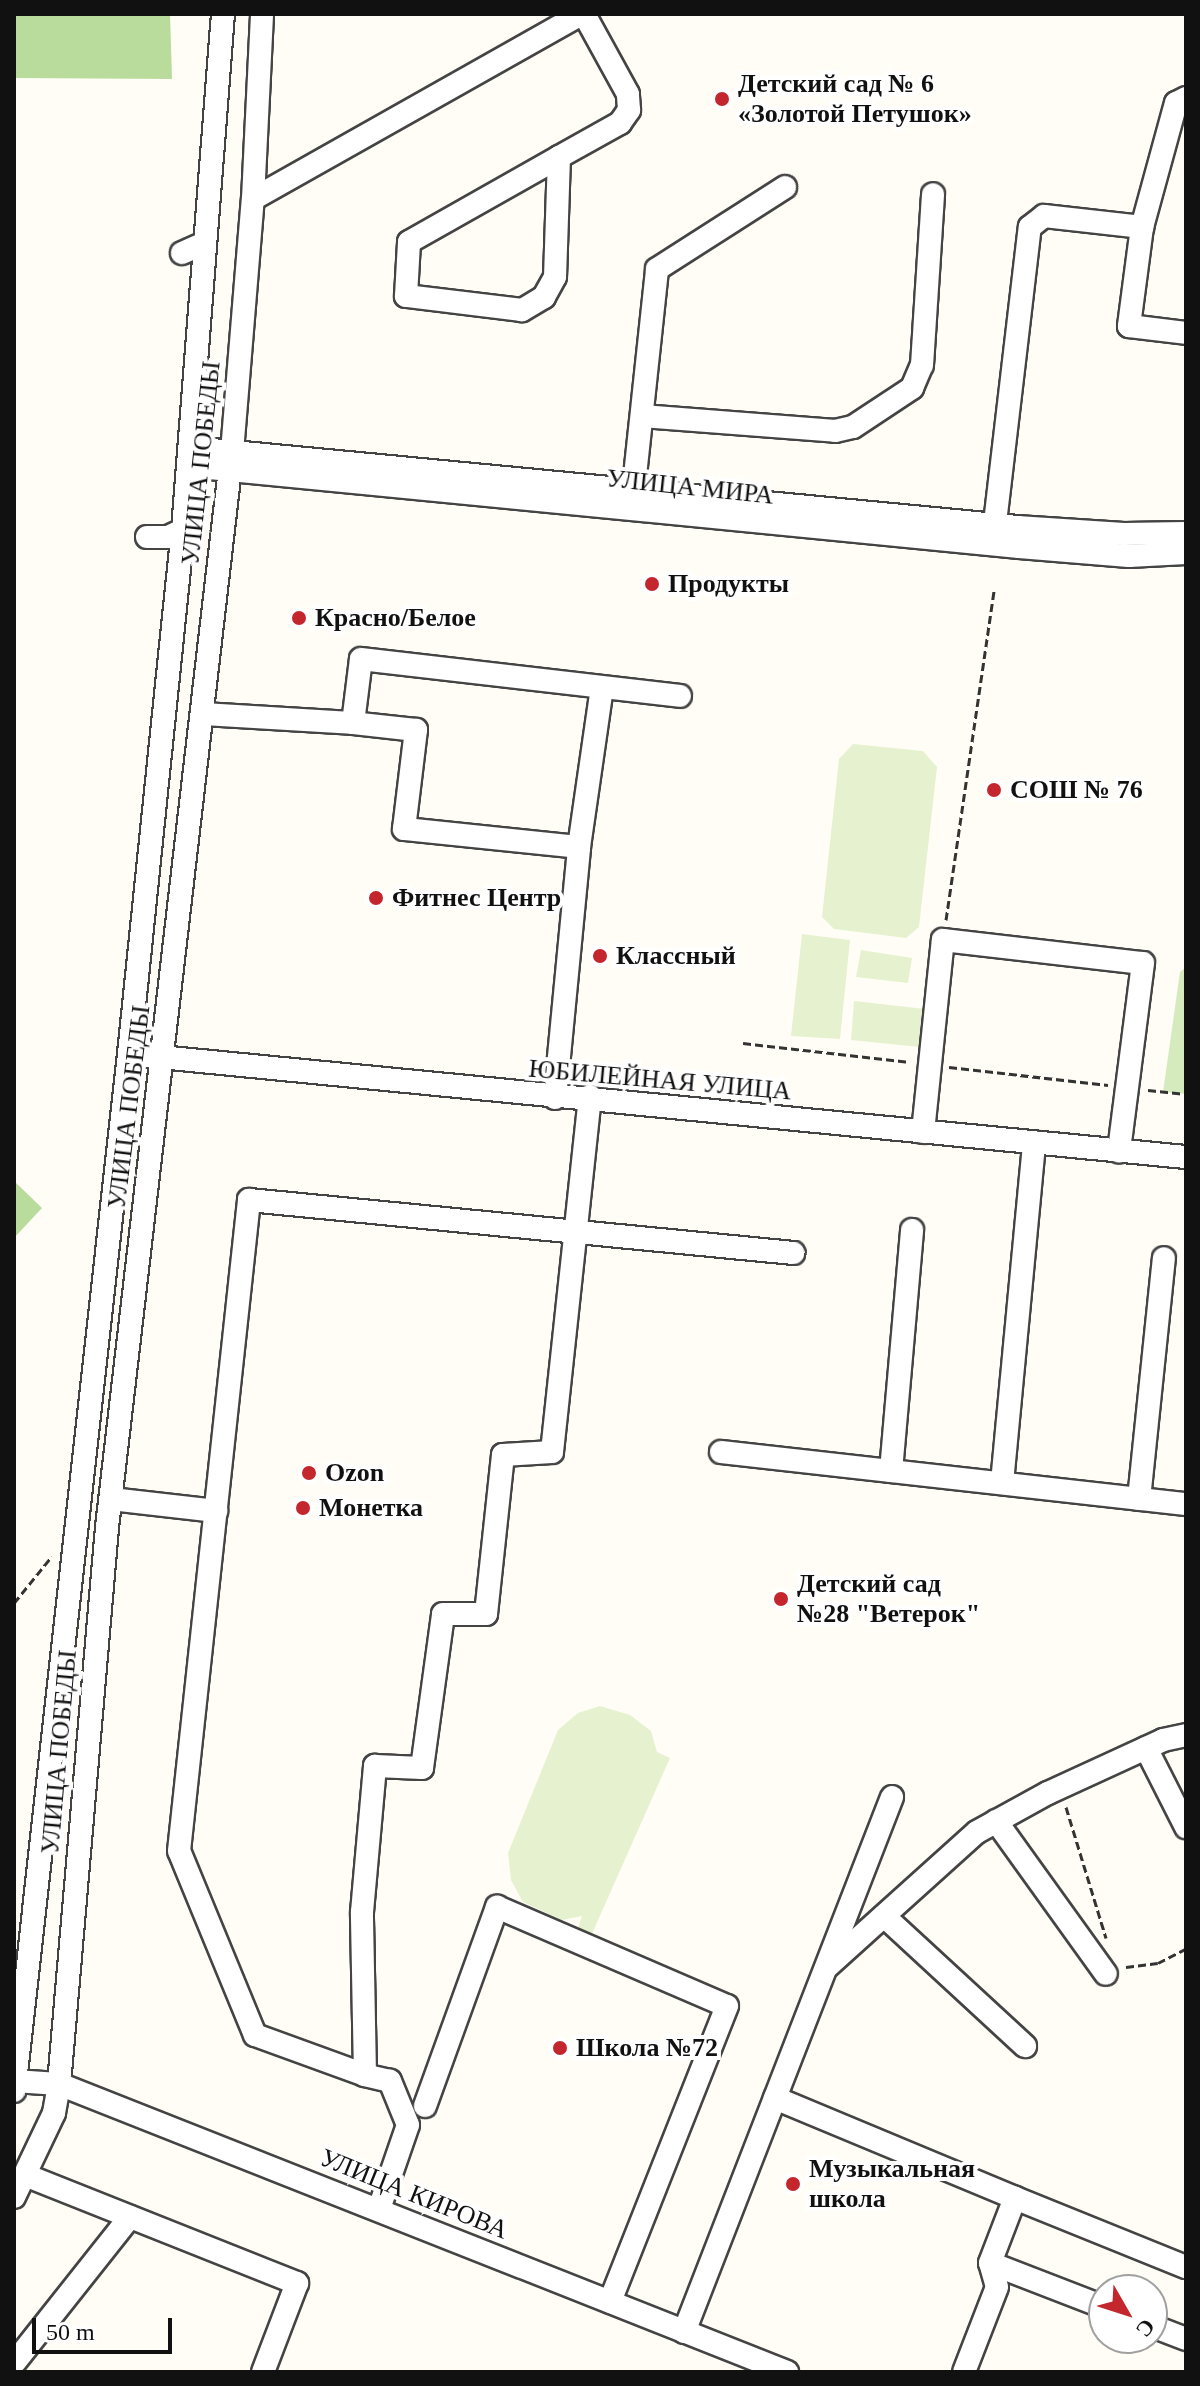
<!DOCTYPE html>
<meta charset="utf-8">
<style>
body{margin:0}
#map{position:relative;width:1200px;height:2386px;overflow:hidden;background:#fffdf5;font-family:"Times New Roman",serif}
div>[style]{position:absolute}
.green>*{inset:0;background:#d5ebbd}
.forest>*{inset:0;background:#b9dc9c}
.pitch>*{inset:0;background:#e6f2cf}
.path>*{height:3px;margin-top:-1.5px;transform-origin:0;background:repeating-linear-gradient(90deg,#333 0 8px,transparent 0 12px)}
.roads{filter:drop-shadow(2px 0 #444) drop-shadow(-2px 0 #444) drop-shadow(0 2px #444) drop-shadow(0 -2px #444)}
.minor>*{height:22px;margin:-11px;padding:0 11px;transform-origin:11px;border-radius:11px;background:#fff}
.dots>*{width:22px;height:22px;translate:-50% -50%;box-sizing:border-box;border:4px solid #fff;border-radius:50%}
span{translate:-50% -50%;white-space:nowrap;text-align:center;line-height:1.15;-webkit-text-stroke:8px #fff;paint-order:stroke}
.poi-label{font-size:26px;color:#111;font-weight:700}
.left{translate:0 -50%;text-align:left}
.street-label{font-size:26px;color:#111}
.frame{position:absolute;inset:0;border:16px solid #111;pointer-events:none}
.north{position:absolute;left:1088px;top:2274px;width:80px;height:80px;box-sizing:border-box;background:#fff;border:2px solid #a0a0a0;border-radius:50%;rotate:129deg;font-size:22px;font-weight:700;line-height:32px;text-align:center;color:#111}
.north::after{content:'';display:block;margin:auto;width:28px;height:36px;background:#c4262e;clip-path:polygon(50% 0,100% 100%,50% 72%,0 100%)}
.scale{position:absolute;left:32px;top:2318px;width:140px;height:36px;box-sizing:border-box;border:4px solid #111;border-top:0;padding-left:10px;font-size:24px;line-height:28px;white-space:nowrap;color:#111;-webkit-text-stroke:6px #fff;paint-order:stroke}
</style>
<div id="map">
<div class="green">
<div style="clip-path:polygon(1186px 967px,1186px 1094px,1163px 1092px,1180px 972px)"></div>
</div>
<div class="forest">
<div style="clip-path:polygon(14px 14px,170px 14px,172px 79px,14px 78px)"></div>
<div style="clip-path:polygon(14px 1181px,42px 1208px,14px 1238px)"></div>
</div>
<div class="pitch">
<div style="clip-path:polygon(853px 744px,923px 751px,937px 767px,919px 927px,906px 938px,834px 929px,822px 917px,839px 759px)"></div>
<div style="clip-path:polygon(802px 934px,850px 940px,840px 1039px,791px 1036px)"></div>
<div style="clip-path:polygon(861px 950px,912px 958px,908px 983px,856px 977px)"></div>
<div style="clip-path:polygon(854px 1001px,925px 1009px,920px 1047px,851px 1040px)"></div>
<div style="clip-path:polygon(600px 1706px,630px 1715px,651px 1731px,657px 1752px,670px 1758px,591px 1936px,577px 1931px,582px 1916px,562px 1920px,523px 1902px,511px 1880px,508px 1853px,558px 1730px,578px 1713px)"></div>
</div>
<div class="path">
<div style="left:946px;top:920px;width:333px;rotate:-81.7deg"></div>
<div style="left:743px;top:1043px;width:168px;rotate:6.5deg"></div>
<div style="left:949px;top:1067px;width:160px;rotate:6.5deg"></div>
<div style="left:1148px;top:1090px;width:38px;rotate:6deg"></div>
<div style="left:14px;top:1603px;width:60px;rotate:-51deg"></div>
<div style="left:1066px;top:1807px;width:137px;rotate:73deg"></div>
<div style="left:1126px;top:1967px;width:32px;rotate:-7deg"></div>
<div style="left:1158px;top:1963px;width:31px;rotate:-27deg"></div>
</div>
<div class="roads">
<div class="minor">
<div style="left:1186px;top:98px;width:11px;rotate:153deg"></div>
<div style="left:1176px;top:103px;width:129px;rotate:105.3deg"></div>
<div style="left:1142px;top:227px;width:100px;rotate:97.5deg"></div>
<div style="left:1129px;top:326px;width:57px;rotate:7deg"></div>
<div style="left:559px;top:157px;width:120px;rotate:91.9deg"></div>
<div style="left:555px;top:277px;width:23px;rotate:119deg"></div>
<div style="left:544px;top:297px;width:26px;rotate:149deg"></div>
<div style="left:522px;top:310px;width:117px;rotate:-173.1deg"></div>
<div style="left:406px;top:296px;width:54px;rotate:-86.8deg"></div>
<div style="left:409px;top:242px;width:172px;rotate:-29.5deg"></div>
<div style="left:559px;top:157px;width:70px;rotate:-29.1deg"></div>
<div style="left:620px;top:123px;width:16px;rotate:-55deg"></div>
<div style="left:629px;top:110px;width:16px;rotate:-94deg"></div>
<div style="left:628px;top:94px;width:91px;rotate:-118.8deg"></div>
<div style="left:253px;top:199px;width:377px;rotate:-29.4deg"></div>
<div style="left:182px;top:253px;width:24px;rotate:-24deg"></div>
<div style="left:642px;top:416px;width:194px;rotate:4.4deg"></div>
<div style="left:835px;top:431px;width:18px;rotate:-13deg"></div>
<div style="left:853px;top:427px;width:71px;rotate:-33.5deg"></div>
<div style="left:912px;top:388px;width:25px;rotate:-67deg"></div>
<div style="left:922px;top:365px;width:171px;rotate:-86.3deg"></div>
<div style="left:191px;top:448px;width:830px;rotate:5.46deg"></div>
<div style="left:1017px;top:527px;width:107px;rotate:3.7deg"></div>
<div style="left:1124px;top:534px;width:62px;rotate:-0.9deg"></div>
<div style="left:189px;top:466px;width:834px;rotate:5.57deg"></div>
<div style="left:1019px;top:547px;width:110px;rotate:4.7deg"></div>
<div style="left:1129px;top:556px;width:57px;rotate:-3deg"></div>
<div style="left:632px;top:504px;width:236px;rotate:-83.9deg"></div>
<div style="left:657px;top:269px;width:152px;rotate:-32.6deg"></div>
<div style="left:147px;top:537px;width:21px"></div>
<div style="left:168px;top:537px;width:17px;rotate:-25deg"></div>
<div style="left:993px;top:540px;width:315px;rotate:-83.3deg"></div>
<div style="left:1030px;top:227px;width:18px;rotate:-38deg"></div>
<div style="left:1044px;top:216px;width:99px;rotate:6.4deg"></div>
<div style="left:202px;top:714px;width:151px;rotate:3.4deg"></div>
<div style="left:579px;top:847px;width:176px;rotate:-174.1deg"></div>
<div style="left:404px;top:829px;width:100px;rotate:-83.1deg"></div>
<div style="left:416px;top:730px;width:63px;rotate:-173.7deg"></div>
<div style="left:353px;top:723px;width:64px;rotate:-82.9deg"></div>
<div style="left:361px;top:659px;width:321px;rotate:6.6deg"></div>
<div style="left:129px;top:1054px;width:1062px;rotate:5.57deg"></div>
<div style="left:555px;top:1098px;width:252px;rotate:-84.5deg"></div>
<div style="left:579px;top:847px;width:161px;rotate:-81.8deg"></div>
<div style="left:923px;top:1132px;width:193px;rotate:-84.1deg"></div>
<div style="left:943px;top:940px;width:201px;rotate:6.6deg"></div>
<div style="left:1143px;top:963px;width:190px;rotate:97.3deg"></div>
<div style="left:721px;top:1452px;width:468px;rotate:6.4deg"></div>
<div style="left:891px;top:1471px;width:242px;rotate:-85deg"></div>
<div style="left:1002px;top:1483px;width:342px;rotate:-84.6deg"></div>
<div style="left:111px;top:1499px;width:106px;rotate:6.5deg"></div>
<div style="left:1139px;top:1499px;width:242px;rotate:-84.1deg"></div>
<div style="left:1146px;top:1748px;width:89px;rotate:63.1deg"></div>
<div style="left:996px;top:1821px;width:188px;rotate:54.3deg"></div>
<div style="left:884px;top:1916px;width:192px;rotate:42.7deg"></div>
<div style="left:828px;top:1966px;width:200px;rotate:-42deg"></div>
<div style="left:977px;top:1832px;width:81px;rotate:-28.8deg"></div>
<div style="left:1048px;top:1793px;width:127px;rotate:-24.7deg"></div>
<div style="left:1163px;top:1740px;width:24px;rotate:-12deg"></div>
<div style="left:365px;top:2075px;width:163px;rotate:-91.1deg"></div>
<div style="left:362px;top:1912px;width:147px;rotate:-84.9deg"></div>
<div style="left:375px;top:1766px;width:47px;rotate:2.4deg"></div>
<div style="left:422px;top:1768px;width:155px;rotate:-82.2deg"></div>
<div style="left:443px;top:1614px;width:43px"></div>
<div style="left:486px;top:1614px;width:160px;rotate:-83.9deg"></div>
<div style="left:503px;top:1455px;width:49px;rotate:-3.5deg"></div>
<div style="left:552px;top:1452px;width:358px;rotate:-83.9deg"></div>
<div style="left:14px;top:2081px;width:45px;rotate:3.8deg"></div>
<div style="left:59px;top:2084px;width:783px;rotate:21.58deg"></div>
<div style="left:14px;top:2091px;width:1043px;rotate:-83.67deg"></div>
<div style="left:129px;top:1054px;width:527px;rotate:-84.12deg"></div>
<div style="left:183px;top:530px;width:518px;rotate:-85.57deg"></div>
<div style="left:775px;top:2098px;width:260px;rotate:22.6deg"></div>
<div style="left:425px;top:2106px;width:212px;rotate:-70.1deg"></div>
<div style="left:497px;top:1907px;width:250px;rotate:23.3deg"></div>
<div style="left:727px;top:2006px;width:318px;rotate:111.6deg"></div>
<div style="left:25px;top:2175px;width:293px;rotate:21.7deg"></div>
<div style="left:297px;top:2283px;width:95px;rotate:110.9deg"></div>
<div style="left:14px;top:2197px;width:93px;rotate:-64.5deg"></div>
<div style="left:54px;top:2113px;width:29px;rotate:-80deg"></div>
<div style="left:59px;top:2084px;width:559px;rotate:-85.07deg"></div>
<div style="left:107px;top:1527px;width:1082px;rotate:-83.37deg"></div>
<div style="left:232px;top:452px;width:254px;rotate:-85.3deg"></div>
<div style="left:253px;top:199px;width:185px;rotate:-87.2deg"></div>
<div style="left:379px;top:2209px;width:89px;rotate:-71deg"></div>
<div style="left:408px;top:2125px;width:48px;rotate:-112.2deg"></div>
<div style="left:390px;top:2081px;width:26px;rotate:-167deg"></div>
<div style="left:365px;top:2075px;width:117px;rotate:-160deg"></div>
<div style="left:255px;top:2035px;width:199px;rotate:-112.4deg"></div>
<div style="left:179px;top:1851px;width:655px;rotate:-83.86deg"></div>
<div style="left:249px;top:1200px;width:547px;rotate:5.56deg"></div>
<div style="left:990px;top:2263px;width:122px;rotate:21.1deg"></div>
<div style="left:1152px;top:2326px;width:36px;rotate:21deg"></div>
<div style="left:684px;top:2332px;width:574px;rotate:-68.75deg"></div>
<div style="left:15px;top:2362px;width:185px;rotate:-51.6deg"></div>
<div style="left:964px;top:2372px;width:91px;rotate:-68.8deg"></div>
<div style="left:997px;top:2287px;width:25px;rotate:-106deg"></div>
<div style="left:990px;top:2263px;width:70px;rotate:-69deg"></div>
<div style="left:1015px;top:2198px;width:184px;rotate:22deg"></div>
</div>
</div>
<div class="dots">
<div style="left:722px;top:99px;background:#c4262e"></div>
<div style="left:652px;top:584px;background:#c4262e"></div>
<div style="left:299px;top:618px;background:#c4262e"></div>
<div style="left:994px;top:790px;background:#c4262e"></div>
<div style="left:376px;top:898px;background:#c4262e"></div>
<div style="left:600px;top:956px;background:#c4262e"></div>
<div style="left:309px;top:1473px;background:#c4262e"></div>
<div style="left:303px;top:1508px;background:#c4262e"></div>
<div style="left:781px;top:1599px;background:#c4262e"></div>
<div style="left:560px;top:2048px;background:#c4262e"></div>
<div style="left:793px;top:2184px;background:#c4262e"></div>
</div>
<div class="poi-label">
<span class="left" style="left:738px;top:99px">Детский сад № 6<br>«Золотой Петушок»</span>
<span class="left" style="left:668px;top:584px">Продукты</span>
<span class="left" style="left:315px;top:618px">Красно/Белое</span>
<span class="left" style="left:1010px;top:790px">СОШ № 76</span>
<span class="left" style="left:392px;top:898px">Фитнес Центр</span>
<span class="left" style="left:616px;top:956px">Классный</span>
<span class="left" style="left:325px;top:1473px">Ozon</span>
<span class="left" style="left:319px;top:1508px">Монетка</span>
<span class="left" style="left:797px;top:1599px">Детский сад<br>№28 "Ветерок"</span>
<span class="left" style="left:576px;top:2048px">Школа №72</span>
<span class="left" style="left:809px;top:2184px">Музыкальная<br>школа</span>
</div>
<div class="street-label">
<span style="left:201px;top:463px;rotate:-84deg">УЛИЦА ПОБЕДЫ</span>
<span style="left:690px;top:487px;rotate:6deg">УЛИЦА МИРА</span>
<span style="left:660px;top:1080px;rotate:5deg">ЮБИЛЕЙНАЯ УЛИЦА</span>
<span style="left:129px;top:1107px;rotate:-83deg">УЛИЦА ПОБЕДЫ</span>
<span style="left:59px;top:1752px;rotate:-85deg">УЛИЦА ПОБЕДЫ</span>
<span style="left:414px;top:2194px;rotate:22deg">УЛИЦА КИРОВА</span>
</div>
<div class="frame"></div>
<div class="north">С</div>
<div class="scale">50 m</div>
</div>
